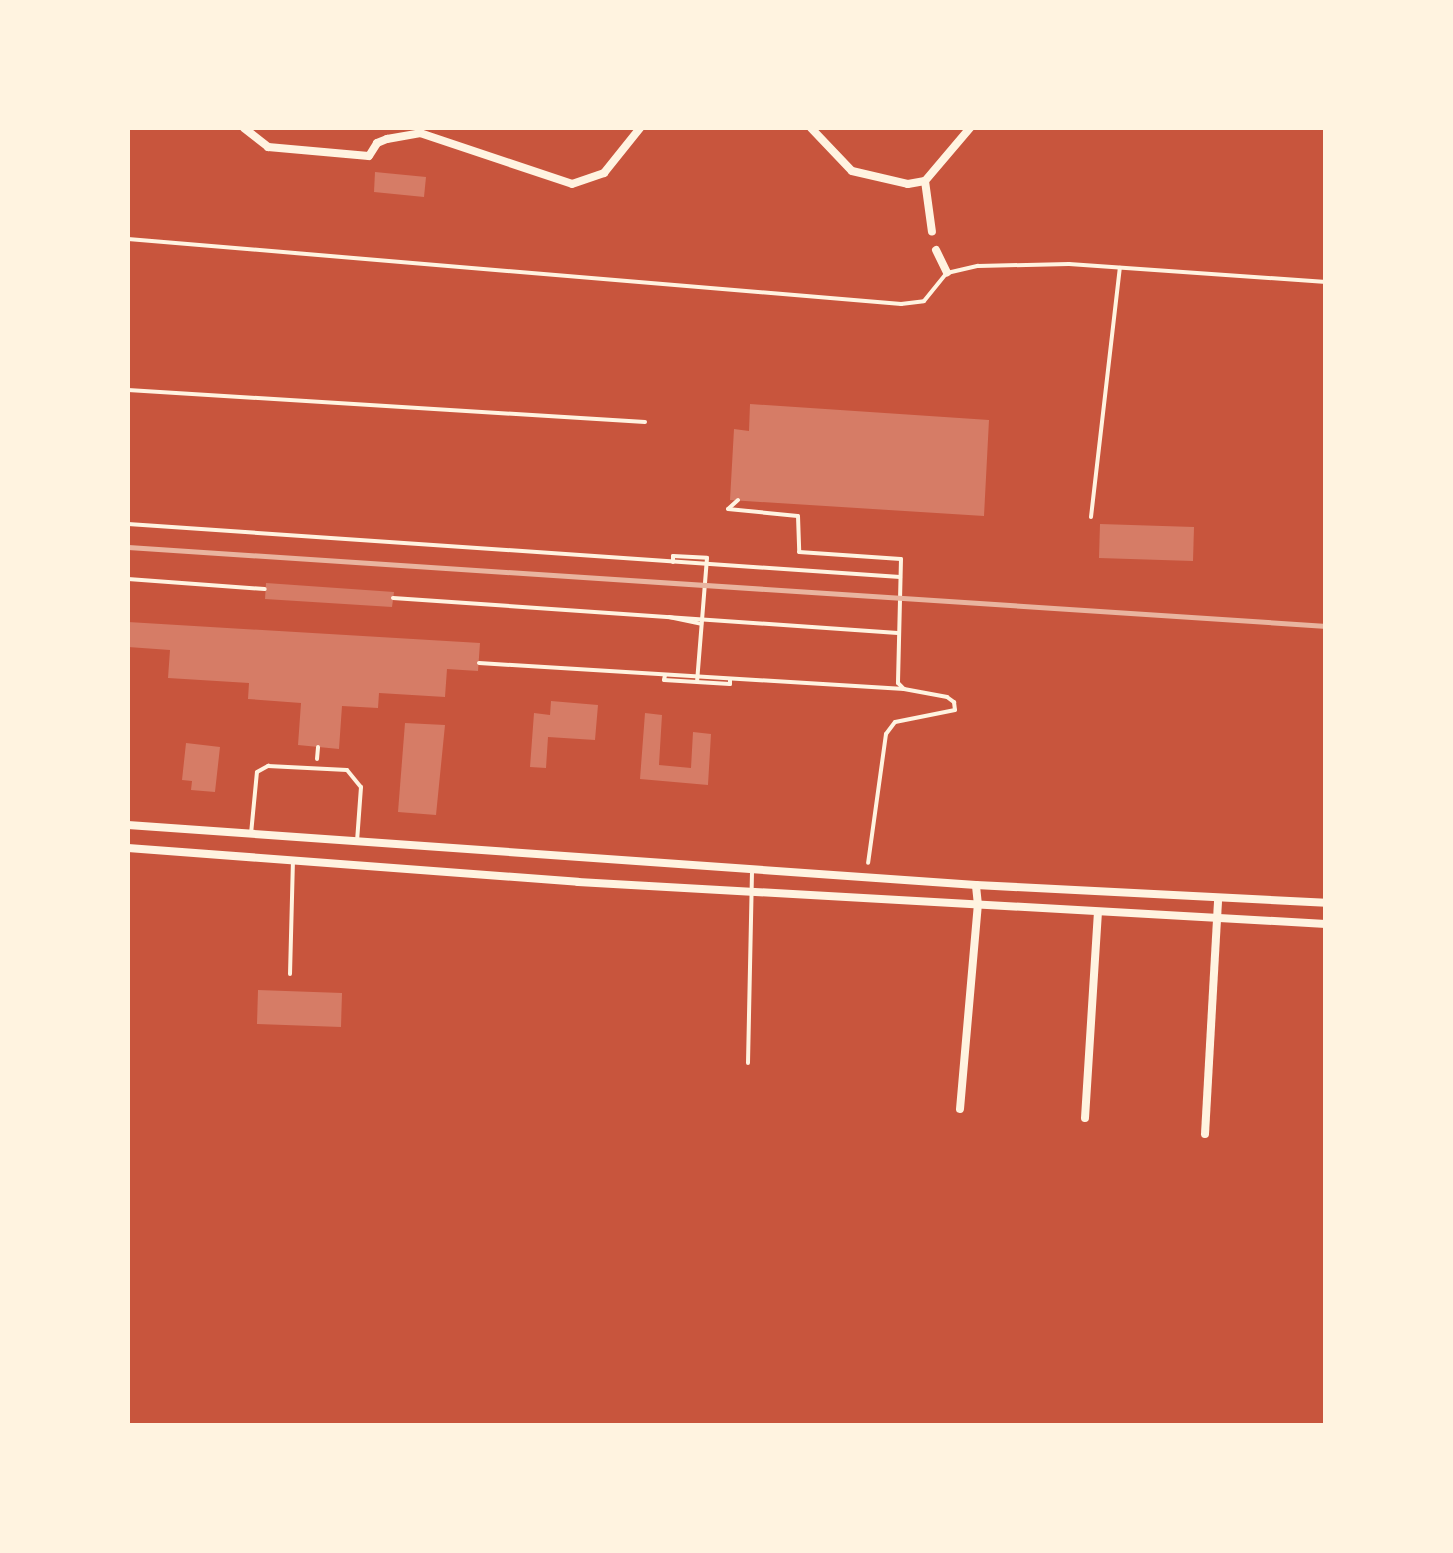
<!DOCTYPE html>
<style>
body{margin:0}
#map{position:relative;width:1453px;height:1553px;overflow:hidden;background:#c8553d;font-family:"Roboto Condensed",sans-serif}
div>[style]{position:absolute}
.building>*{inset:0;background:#d67c66}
.path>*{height:4px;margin:-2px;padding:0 2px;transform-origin:2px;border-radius:2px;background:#fff3e0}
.service>*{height:4px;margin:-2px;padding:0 2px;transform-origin:2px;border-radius:2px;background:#fff3e0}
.minor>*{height:8px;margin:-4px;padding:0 4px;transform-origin:4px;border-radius:4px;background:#fff3e0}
.rail>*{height:5px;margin:-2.5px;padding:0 2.5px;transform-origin:2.5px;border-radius:2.5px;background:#e9b49f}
span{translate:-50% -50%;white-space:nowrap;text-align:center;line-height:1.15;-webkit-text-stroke:8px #fff3e0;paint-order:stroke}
.frame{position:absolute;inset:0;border:130px solid #fff3e0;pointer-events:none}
</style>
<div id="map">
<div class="building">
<div style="clip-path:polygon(375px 172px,426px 177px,424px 197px,374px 192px)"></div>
<div style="clip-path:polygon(750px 404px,989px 420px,984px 516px,730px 500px,734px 429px,749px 431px)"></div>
<div style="clip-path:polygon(1100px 524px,1194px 527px,1193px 561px,1099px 558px)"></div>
<div style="clip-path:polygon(266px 583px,394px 592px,392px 607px,265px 599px)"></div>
<div style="clip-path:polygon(128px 622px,480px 643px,478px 671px,447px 669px,445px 697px,379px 693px,378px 708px,342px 706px,339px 749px,298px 745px,301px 703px,248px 699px,249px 683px,168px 678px,170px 650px,128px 647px)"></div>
<div style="clip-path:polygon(551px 701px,598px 705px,595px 740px,548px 737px,546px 768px,530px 767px,534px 713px,550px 715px)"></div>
<div style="clip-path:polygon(645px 713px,662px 715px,659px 765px,691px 768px,693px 732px,711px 734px,708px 785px,640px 779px)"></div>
<div style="clip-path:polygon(405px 723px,445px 725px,436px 815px,398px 812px)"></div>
<div style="clip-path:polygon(186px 743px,220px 747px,215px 792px,191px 790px,192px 781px,182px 780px)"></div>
<div style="clip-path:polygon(258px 990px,342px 993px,341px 1027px,257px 1024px)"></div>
</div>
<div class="path">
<div style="left:738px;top:500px;width:13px;rotate:138deg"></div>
<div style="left:728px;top:509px;width:70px;rotate:5.7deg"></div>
<div style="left:798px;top:516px;width:36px;rotate:88deg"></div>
<div style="left:799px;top:552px;width:102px;rotate:3.9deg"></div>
<div style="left:901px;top:559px;width:124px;rotate:91.4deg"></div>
<div style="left:898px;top:683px;width:8px;rotate:45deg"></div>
<div style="left:904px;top:689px;width:44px;rotate:10.5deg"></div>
<div style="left:947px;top:697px;width:9px;rotate:36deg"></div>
<div style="left:954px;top:702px;width:8px;rotate:83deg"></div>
<div style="left:955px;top:710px;width:61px;rotate:168.7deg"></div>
<div style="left:895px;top:722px;width:15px;rotate:127deg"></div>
<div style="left:886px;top:734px;width:130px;rotate:97.9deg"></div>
<div style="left:128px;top:524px;width:774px;rotate:3.93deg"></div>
<div style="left:673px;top:562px;width:6px;rotate:-90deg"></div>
<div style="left:673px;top:556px;width:34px;rotate:3deg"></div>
<div style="left:707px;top:558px;width:124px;rotate:94.6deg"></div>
<div style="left:128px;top:579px;width:137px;rotate:4.2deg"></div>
<div style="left:393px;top:598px;width:506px;rotate:3.96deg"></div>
<div style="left:669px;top:617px;width:33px;rotate:12deg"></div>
<div style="left:479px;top:663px;width:426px;rotate:3.5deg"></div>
<div style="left:665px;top:675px;width:5px;rotate:101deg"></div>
<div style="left:664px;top:680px;width:66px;rotate:3.5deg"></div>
<div style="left:730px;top:684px;width:4px;rotate:-90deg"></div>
<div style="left:317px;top:759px;width:12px;rotate:-85deg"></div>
</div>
<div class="service">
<div style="left:128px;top:239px;width:776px;rotate:4.81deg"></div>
<div style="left:901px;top:304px;width:23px;rotate:-7deg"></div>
<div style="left:924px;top:301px;width:36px;rotate:-51deg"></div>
<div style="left:947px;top:273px;width:32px;rotate:-13deg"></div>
<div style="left:978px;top:266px;width:91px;rotate:-1.3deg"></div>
<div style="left:1069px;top:264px;width:258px;rotate:4deg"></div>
<div style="left:128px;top:390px;width:518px;rotate:3.54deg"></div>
<div style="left:1091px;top:517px;width:251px;rotate:-83.4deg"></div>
<div style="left:251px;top:834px;width:62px;rotate:-84.5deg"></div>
<div style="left:257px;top:772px;width:13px;rotate:-29deg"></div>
<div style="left:268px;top:766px;width:79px;rotate:2.9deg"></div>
<div style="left:347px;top:770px;width:22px;rotate:51deg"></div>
<div style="left:361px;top:787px;width:54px;rotate:94.2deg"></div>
<div style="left:290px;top:974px;width:114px;rotate:-88.5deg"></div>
<div style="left:748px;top:1063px;width:193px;rotate:-88.8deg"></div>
</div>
<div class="minor">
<div style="left:244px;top:128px;width:31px;rotate:38deg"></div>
<div style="left:268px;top:147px;width:101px;rotate:5.1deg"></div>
<div style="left:369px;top:156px;width:15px;rotate:-58deg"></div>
<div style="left:377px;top:143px;width:11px;rotate:-22deg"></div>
<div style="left:387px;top:139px;width:34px;rotate:-10deg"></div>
<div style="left:420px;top:133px;width:160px;rotate:18.5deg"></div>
<div style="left:572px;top:184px;width:34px;rotate:-19deg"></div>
<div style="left:604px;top:173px;width:58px;rotate:-51.3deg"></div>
<div style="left:811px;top:128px;width:59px;rotate:46.4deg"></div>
<div style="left:852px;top:171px;width:57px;rotate:13.1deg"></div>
<div style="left:908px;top:184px;width:17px;rotate:-10deg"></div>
<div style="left:925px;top:181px;width:70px;rotate:-49.7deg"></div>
<div style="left:925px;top:181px;width:51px;rotate:82.2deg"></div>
<div style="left:936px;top:250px;width:25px;rotate:64deg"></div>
<div style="left:128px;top:825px;width:850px;rotate:4.05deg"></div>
<div style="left:976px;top:885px;width:350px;rotate:2.9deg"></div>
<div style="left:128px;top:848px;width:451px;rotate:4.3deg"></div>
<div style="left:578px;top:882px;width:749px;rotate:3.21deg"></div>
<div style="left:960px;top:1109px;width:205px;rotate:-85deg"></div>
<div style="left:978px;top:905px;width:20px;rotate:-96deg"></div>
<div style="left:1085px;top:1118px;width:205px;rotate:-86.4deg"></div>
<div style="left:1205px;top:1134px;width:236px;rotate:-86.8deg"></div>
</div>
<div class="rail">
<div style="left:128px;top:547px;width:1201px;rotate:3.77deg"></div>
</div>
<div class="frame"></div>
</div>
